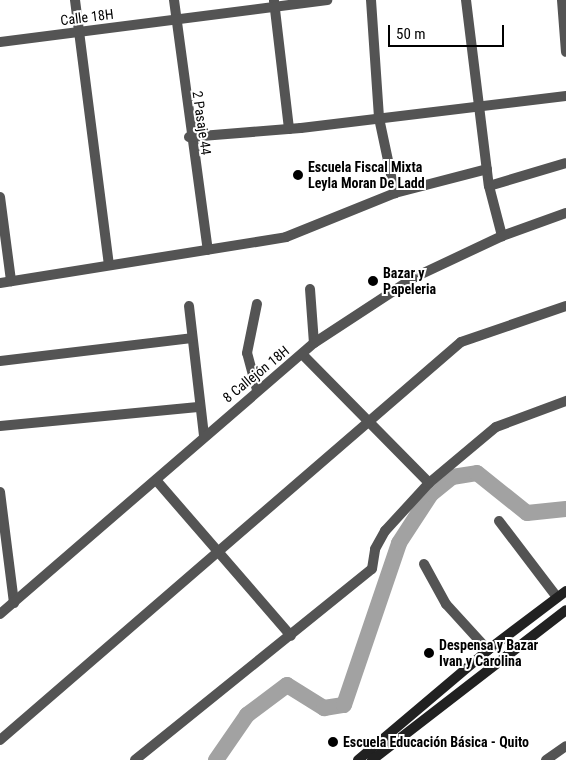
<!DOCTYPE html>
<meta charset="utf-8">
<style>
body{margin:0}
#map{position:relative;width:566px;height:760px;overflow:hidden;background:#fff;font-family:"Roboto Condensed",sans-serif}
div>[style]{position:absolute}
.canal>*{height:16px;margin:-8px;padding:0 8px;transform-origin:8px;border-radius:8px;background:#a2a2a2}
.street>*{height:10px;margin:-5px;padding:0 5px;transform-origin:5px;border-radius:5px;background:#545454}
.secondary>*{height:10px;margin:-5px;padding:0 5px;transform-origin:5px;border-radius:5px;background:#212121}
.dots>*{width:14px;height:14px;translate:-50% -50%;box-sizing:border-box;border:2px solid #fff;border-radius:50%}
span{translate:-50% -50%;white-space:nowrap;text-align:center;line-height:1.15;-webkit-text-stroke:4px #fff;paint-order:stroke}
.street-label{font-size:14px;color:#000}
.poi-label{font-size:14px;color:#000;font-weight:700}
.left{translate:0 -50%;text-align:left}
.scale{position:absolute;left:388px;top:25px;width:116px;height:22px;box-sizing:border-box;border:2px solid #000;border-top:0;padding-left:6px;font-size:15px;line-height:18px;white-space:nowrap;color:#000;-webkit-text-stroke:4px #fff;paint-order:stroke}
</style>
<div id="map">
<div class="canal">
<div style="left:216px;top:760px;width:55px;rotate:-55.4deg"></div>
<div style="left:247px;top:715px;width:50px;rotate:-36.9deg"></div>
<div style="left:287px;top:685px;width:44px;rotate:31.9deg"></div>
<div style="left:324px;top:708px;width:20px;rotate:-9deg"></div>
<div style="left:344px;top:705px;width:171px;rotate:-71.2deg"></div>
<div style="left:399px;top:543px;width:59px;rotate:-56.9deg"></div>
<div style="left:431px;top:494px;width:27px;rotate:-39deg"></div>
<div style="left:452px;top:477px;width:25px;rotate:-9deg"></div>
<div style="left:477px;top:473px;width:64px;rotate:38.7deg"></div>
<div style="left:527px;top:513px;width:39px;rotate:-6deg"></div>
</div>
<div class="street">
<div style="left:75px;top:0;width:267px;rotate:82.7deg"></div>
<div style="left:174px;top:0;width:252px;rotate:82.3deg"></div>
<div style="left:371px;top:0;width:118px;rotate:86.1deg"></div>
<div style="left:379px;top:118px;width:77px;rotate:78deg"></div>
<div style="left:466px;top:0;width:187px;rotate:83deg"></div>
<div style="left:489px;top:186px;width:52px;rotate:75.4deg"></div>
<div style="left:562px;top:0;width:52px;rotate:85.6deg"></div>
<div style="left:274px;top:1px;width:129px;rotate:83.3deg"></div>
<div style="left:0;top:42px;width:330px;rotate:-7.3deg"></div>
<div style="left:189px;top:137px;width:112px;rotate:-4.6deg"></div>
<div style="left:301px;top:128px;width:267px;rotate:-6.9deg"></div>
<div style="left:489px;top:186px;width:80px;rotate:-16.6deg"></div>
<div style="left:0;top:197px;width:85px;rotate:82.5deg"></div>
<div style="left:0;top:283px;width:290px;rotate:-9.1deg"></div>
<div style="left:286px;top:237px;width:118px;rotate:-22deg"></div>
<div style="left:395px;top:193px;width:95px;rotate:-14.6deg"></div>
<div style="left:310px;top:289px;width:54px;rotate:85.8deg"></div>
<div style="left:189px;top:306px;width:130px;rotate:83.4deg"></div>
<div style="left:302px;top:354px;width:181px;rotate:45.4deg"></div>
<div style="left:0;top:361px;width:193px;rotate:-6.8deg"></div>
<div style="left:257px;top:390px;width:38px;rotate:-105deg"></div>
<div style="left:247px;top:353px;width:50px;rotate:-78.5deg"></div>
<div style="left:0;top:426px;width:199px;rotate:-5.5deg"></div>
<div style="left:156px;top:480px;width:206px;rotate:49.1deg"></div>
<div style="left:0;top:492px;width:112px;rotate:82.8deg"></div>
<div style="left:499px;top:521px;width:96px;rotate:52.7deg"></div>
<div style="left:424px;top:564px;width:46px;rotate:61.2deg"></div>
<div style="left:446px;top:604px;width:62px;rotate:47.6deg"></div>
<div style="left:0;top:614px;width:415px;rotate:-40.8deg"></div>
<div style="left:314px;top:343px;width:121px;rotate:-33.2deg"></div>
<div style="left:415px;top:277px;width:96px;rotate:-25.2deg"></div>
<div style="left:502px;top:236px;width:68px;rotate:-19.8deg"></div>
<div style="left:0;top:740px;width:609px;rotate:-40.81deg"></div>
<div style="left:461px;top:342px;width:111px;rotate:-18.9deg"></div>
<div style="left:135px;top:760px;width:304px;rotate:-38.9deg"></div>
<div style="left:372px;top:569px;width:20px;rotate:-81deg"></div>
<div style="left:375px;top:549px;width:21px;rotate:-61deg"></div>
<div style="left:385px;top:531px;width:65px;rotate:-47.5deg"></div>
<div style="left:429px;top:483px;width:87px;rotate:-39.9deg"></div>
<div style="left:496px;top:427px;width:75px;rotate:-20.4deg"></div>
<div style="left:546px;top:760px;width:24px;rotate:-35deg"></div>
</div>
<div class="secondary">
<div style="left:358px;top:760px;width:170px;rotate:-40.2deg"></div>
<div style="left:488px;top:650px;width:98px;rotate:-37.1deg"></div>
<div style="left:372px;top:760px;width:245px;rotate:-37.7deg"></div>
</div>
<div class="dots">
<div style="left:298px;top:175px;background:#000"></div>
<div style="left:373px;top:281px;background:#000"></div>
<div style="left:429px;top:653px;background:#000"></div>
<div style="left:333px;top:742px;background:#000"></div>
</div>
<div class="street-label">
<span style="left:87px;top:17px;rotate:-7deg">Calle 18H</span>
<span style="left:202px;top:123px;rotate:82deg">2 Pasaje 44</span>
<span style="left:256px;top:374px;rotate:-39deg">8 Callejón 18H</span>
</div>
<div class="poi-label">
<span class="left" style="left:308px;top:175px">Escuela Fiscal Mixta<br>Leyla Moran De Ladd</span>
<span class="left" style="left:383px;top:281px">Bazar y<br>Papeleria</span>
<span class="left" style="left:439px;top:653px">Despensa y Bazar<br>Ivan y Carolina</span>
<span class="left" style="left:343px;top:742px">Escuela Educación Básica - Quito</span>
</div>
<div class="scale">50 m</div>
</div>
